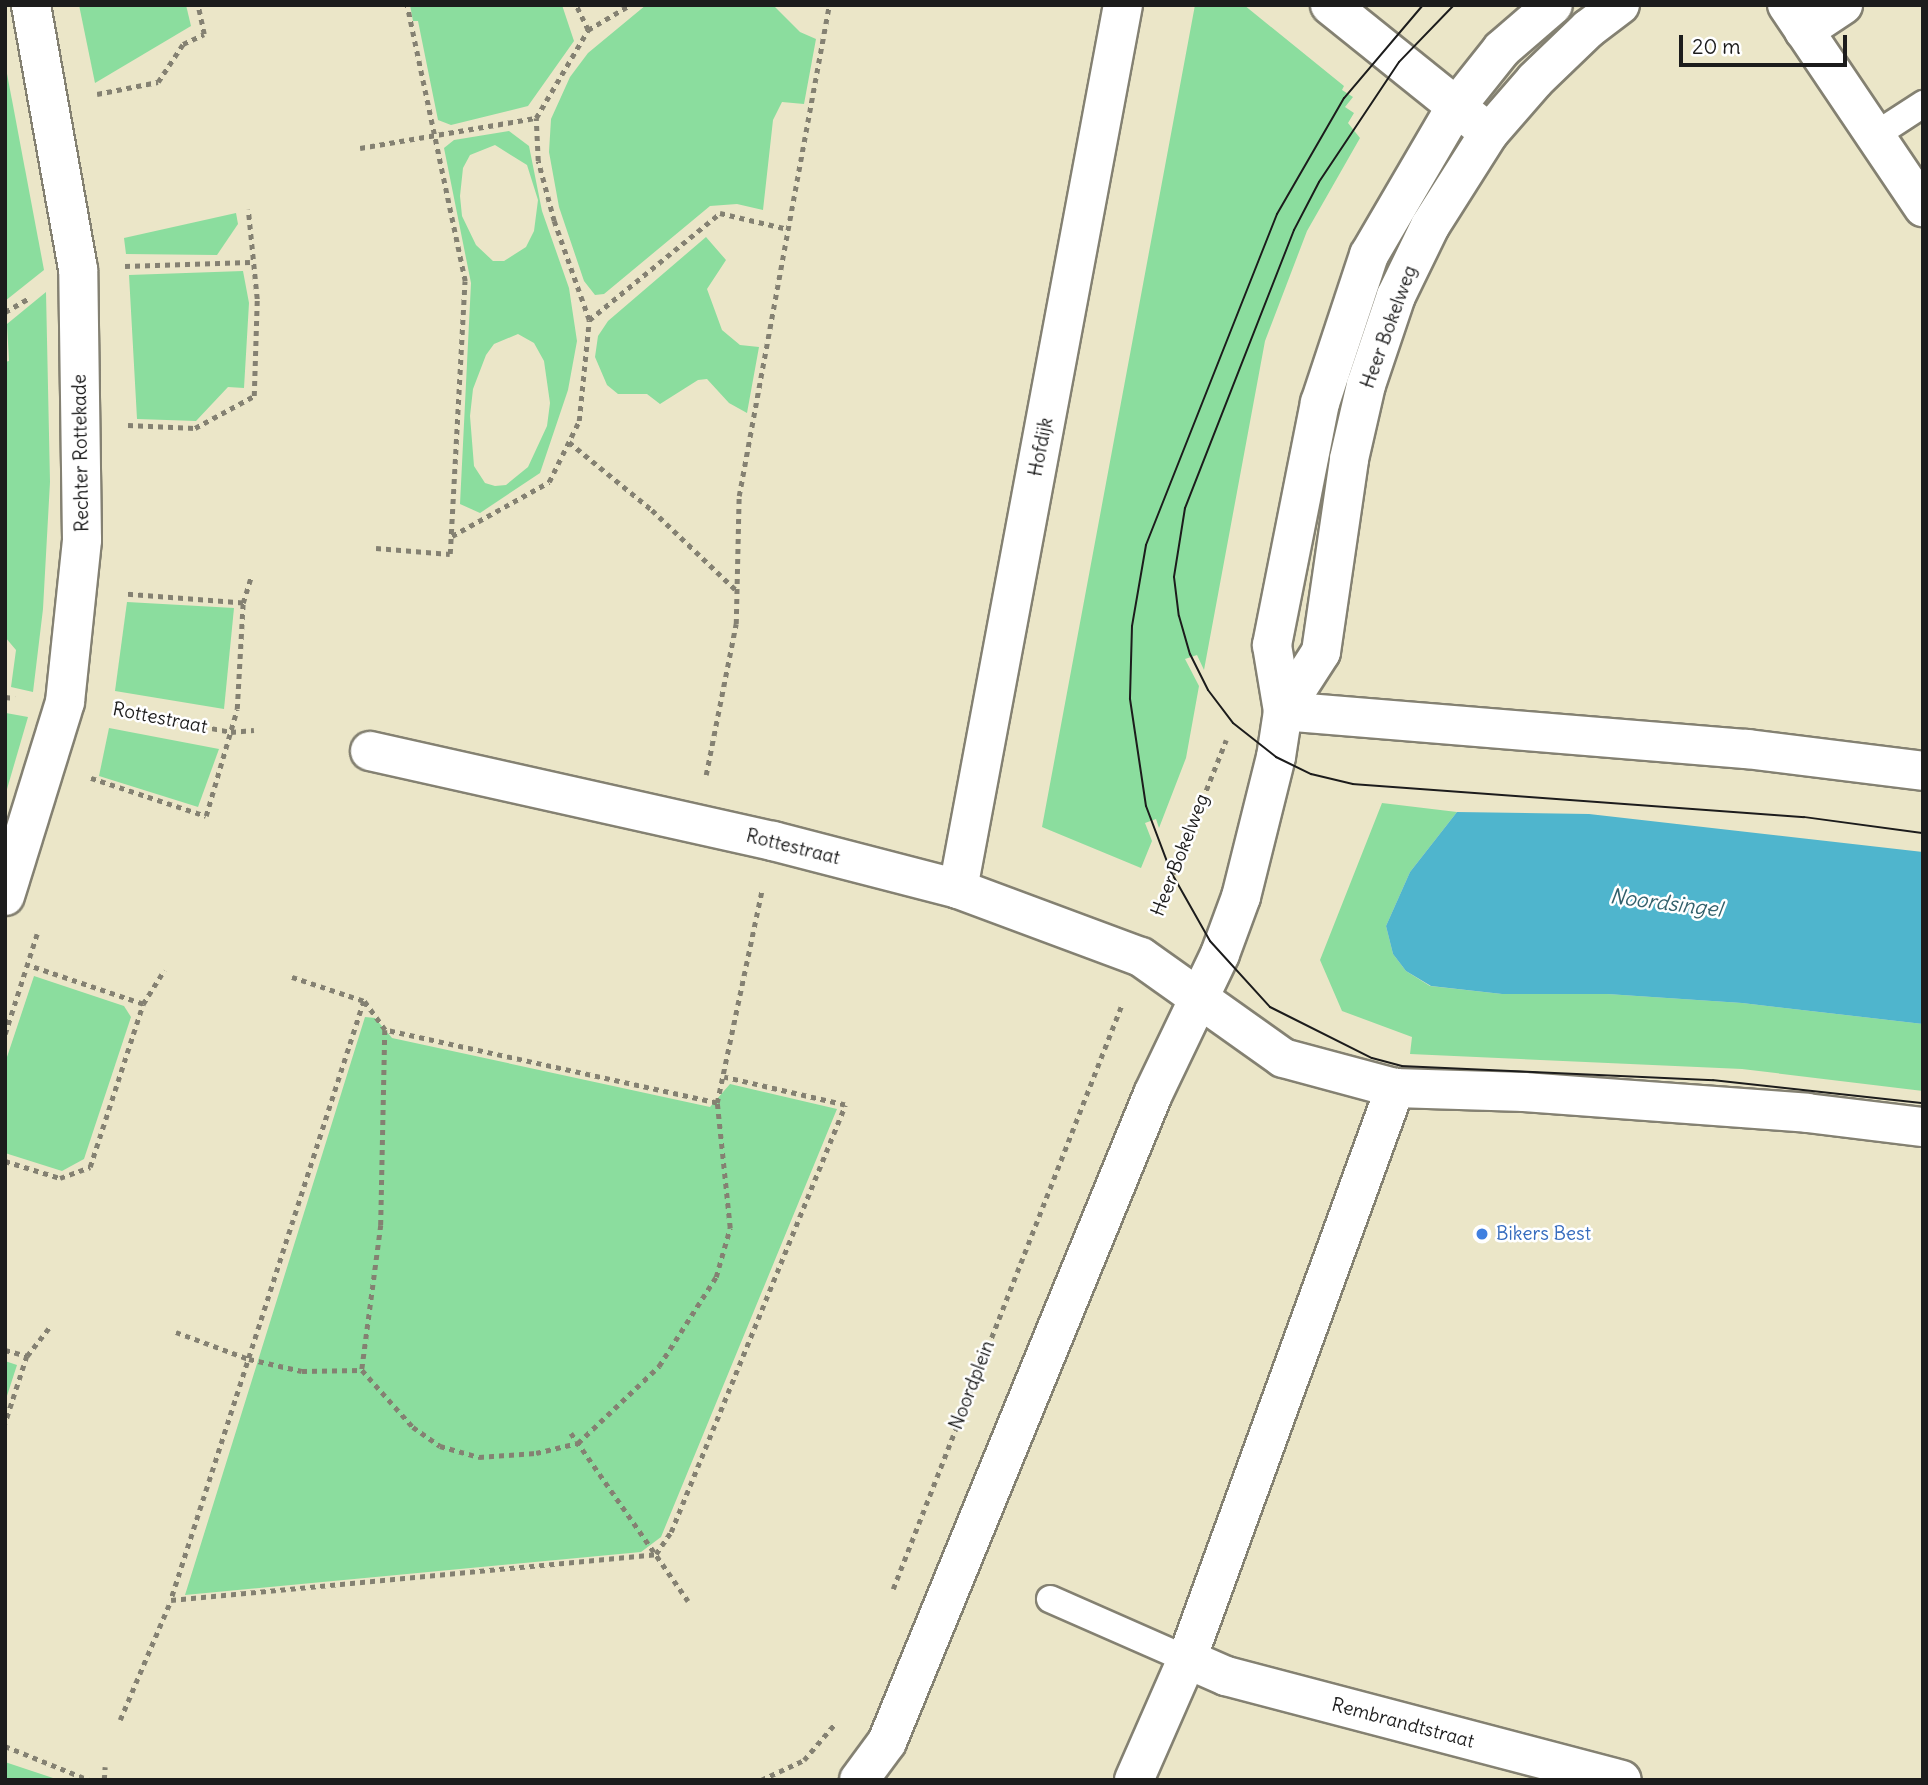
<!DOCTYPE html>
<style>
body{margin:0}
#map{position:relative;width:1928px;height:1785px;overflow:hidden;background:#ebe6c8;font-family:Delius,sans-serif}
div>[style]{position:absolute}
.green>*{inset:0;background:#8bdd9e}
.water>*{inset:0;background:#4fb5cd}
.path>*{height:4.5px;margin-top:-2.25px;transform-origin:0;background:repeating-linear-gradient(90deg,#848172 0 5px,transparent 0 10px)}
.roads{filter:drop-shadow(2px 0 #848172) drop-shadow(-2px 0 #848172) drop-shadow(0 2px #848172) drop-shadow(0 -2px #848172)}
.service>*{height:26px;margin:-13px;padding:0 13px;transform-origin:13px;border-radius:13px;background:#fff}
.minor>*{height:38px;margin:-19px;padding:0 19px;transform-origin:19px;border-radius:19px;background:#fff}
.tertiary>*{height:38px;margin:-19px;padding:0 19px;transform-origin:19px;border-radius:19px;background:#fff}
.tram>*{height:2px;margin:-1px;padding:0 1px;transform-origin:1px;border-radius:1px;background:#1c1c1c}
.dots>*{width:19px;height:19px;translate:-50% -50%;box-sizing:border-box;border:4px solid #fff;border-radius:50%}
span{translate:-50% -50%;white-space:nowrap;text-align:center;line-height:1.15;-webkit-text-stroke:5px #fff;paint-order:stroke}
.street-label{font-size:19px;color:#1c1c1c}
.shop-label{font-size:19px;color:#366cbe}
.left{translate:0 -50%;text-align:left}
.water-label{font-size:21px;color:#33616c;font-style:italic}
.frame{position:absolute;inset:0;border:7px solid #1c1c1c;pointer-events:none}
.scale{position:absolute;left:1679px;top:35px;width:168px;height:32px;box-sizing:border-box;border:4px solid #1c1c1c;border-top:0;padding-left:9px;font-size:21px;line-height:24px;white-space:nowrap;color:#1c1c1c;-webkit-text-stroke:5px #fff;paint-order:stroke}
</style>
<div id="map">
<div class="green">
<div style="clip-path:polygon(79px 5px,186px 5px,191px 26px,95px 83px)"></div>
<div style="clip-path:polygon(410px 5px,562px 5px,574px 41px,528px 106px,451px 125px,438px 120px,418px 21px,413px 21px)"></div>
<div style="clip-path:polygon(646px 5px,773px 5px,800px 32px,816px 39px,804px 104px,782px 102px,773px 120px,763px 210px,737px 204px,710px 206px,604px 294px,595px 295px,584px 281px,559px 207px,549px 152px,551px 119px,570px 77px,588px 53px)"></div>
<div style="clip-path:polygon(1195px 5px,1244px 5px,1344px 86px,1342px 90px,1353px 97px,1345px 107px,1354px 113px,1348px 123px,1360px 138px,1307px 231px,1265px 341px,1204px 670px,1197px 655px,1185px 659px,1199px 686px,1186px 758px,1159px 828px,1156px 819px,1145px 823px,1152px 841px,1141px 868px,1042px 827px)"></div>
<div style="clip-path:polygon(5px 63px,44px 270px,5px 301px)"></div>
<div style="clip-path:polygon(evenodd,509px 131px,529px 146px,542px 211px,569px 288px,577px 341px,568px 390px,540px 473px,480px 513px,460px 504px,471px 283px,444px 148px,454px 140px,509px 131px,495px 145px,527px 165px,538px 200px,534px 231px,526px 247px,504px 261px,493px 261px,476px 245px,462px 216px,460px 196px,463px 168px,470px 155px,495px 145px,509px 131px,518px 334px,534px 343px,544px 361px,550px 403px,547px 426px,528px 467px,506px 485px,495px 486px,485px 483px,474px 466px,470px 416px,473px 389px,486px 355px,494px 344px,518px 334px)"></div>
<div style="clip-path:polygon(236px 213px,238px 224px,217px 255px,126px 254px,124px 238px)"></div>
<div style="clip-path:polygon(706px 237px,726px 260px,707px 289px,722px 330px,740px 345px,759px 347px,747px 413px,729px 403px,707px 379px,698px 380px,660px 404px,647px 394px,618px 394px,607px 385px,595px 357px,598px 336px,608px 321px)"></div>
<div style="clip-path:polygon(243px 271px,249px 303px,244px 388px,228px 387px,196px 421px,137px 419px,129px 275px)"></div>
<div style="clip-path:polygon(46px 292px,50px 482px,43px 609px,33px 692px,11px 687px,16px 650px,5px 637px,5px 362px,9px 361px,7px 324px)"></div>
<div style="clip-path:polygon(127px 602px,234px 608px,224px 709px,115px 691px)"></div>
<div style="clip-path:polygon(6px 713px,28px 717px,5px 796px,5px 717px)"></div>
<div style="clip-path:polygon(109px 728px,219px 749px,198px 807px,99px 776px)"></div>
<div style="clip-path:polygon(1382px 803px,1457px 812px,1410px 872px,1386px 926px,1393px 954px,1406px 971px,1430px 986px,1502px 994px,1607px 994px,1742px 1003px,1923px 1024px,1923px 1091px,1742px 1069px,1410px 1054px,1412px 1037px,1342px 1011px,1320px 960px)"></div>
<div style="clip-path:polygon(34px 976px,124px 1006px,131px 1017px,84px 1159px,62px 1171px,5px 1153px,5px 1063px)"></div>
<div style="clip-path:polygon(365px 1017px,375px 1018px,392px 1038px,710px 1107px,730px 1084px,837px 1109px,661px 1537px,641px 1552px,185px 1595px)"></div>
<div style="clip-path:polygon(5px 1361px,17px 1365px,5px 1402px)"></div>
<div style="clip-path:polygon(5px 1762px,59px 1780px,5px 1780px)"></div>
</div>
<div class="water">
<div style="clip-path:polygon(1457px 812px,1589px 814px,1923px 852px,1923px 1024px,1742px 1003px,1607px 994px,1502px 994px,1431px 986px,1406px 971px,1393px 954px,1386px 926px,1410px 872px)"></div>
</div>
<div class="path">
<div style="left:588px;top:30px;width:49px;rotate:-30.8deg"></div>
<div style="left:97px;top:94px;width:62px;rotate:-11.1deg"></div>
<div style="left:158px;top:82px;width:45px;rotate:-56.7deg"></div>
<div style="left:183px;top:44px;width:23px;rotate:-25deg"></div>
<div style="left:204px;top:34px;width:30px;rotate:-102deg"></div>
<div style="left:360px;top:148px;width:179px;rotate:-9.7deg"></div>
<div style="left:125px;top:266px;width:125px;rotate:-1.8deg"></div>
<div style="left:5px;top:312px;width:28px;rotate:-30deg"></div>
<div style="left:589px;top:320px;width:169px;rotate:-39.2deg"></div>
<div style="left:720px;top:213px;width:70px;rotate:13.2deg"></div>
<div style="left:128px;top:425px;width:67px;rotate:2.6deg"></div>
<div style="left:195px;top:428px;width:67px;rotate:-28.5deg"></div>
<div style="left:254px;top:396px;width:97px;rotate:-88.2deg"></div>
<div style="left:257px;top:299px;width:90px;rotate:-95.7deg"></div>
<div style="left:569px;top:442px;width:107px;rotate:39.3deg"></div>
<div style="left:652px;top:510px;width:116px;rotate:43.6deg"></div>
<div style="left:452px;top:536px;width:111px;rotate:-29.1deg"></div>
<div style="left:549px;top:482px;width:68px;rotate:-63.8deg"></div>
<div style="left:579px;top:421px;width:101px;rotate:-84.3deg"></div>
<div style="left:589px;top:320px;width:105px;rotate:-109.5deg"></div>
<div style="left:554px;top:221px;width:62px;rotate:-104.9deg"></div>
<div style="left:538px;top:161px;width:43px;rotate:-92.7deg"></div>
<div style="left:536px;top:118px;width:102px;rotate:-59.4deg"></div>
<div style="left:588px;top:30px;width:28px;rotate:-116deg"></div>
<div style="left:376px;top:548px;width:74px;rotate:4.6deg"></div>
<div style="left:450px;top:554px;width:273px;rotate:-86.9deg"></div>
<div style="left:465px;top:281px;width:282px;rotate:-101.9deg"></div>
<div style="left:243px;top:603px;width:27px;rotate:-73deg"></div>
<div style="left:5px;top:697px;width:10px;rotate:6deg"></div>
<div style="left:114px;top:709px;width:119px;rotate:11.1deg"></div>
<div style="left:231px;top:732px;width:23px;rotate:-5deg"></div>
<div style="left:706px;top:775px;width:154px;rotate:-78.8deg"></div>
<div style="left:736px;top:624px;width:128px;rotate:-88.7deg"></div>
<div style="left:739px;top:496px;width:499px;rotate:-79.6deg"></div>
<div style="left:91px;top:778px;width:121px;rotate:18.3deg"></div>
<div style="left:206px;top:816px;width:111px;rotate:-73.8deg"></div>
<div style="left:237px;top:709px;width:106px;rotate:-86.8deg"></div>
<div style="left:243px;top:603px;width:119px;rotate:-175.7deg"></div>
<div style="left:1158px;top:911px;width:184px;rotate:-68.3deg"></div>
<div style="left:292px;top:977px;width:76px;rotate:18.4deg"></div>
<div style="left:143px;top:1004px;width:40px;rotate:-58deg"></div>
<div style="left:385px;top:1030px;width:195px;rotate:91.2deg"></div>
<div style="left:381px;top:1225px;width:146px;rotate:97.5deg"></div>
<div style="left:362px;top:1370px;width:76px;rotate:48.2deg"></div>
<div style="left:413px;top:1427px;width:33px;rotate:35deg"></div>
<div style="left:440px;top:1446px;width:41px;rotate:15.8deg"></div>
<div style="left:479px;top:1457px;width:57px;rotate:-4deg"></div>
<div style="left:536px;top:1453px;width:43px;rotate:-13.4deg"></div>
<div style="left:578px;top:1443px;width:112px;rotate:-43.5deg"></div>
<div style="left:659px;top:1366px;width:106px;rotate:-57.4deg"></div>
<div style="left:716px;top:1277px;width:51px;rotate:-74.1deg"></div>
<div style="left:730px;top:1228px;width:126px;rotate:-95.9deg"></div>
<div style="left:717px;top:1103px;width:218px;rotate:-78.1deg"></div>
<div style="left:5px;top:1034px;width:105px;rotate:-72.3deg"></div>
<div style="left:717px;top:1103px;width:340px;rotate:-167.6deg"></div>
<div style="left:385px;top:1030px;width:36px;rotate:-126deg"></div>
<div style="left:364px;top:1001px;width:629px;rotate:107.86deg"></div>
<div style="left:171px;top:1600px;width:487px;rotate:-5.4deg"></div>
<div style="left:656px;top:1554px;width:27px;rotate:-56deg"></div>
<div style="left:671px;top:1532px;width:461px;rotate:-67.8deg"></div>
<div style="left:845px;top:1105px;width:124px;rotate:-167deg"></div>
<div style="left:5px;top:1161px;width:58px;rotate:17.2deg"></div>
<div style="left:60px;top:1178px;width:32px;rotate:-20deg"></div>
<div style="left:90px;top:1167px;width:171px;rotate:-72deg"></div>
<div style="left:143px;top:1004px;width:122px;rotate:-161.4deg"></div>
<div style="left:176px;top:1332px;width:78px;rotate:20.3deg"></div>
<div style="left:249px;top:1359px;width:54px;rotate:12.8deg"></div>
<div style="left:302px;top:1371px;width:60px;rotate:-1deg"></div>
<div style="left:5px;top:1350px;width:23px;rotate:15deg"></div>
<div style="left:27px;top:1356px;width:71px;rotate:107.9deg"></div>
<div style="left:27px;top:1356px;width:36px;rotate:-52deg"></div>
<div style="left:571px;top:1433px;width:205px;rotate:55.1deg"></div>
<div style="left:893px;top:1589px;width:628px;rotate:-68.62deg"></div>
<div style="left:120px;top:1720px;width:130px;rotate:-67deg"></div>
<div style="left:5px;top:1746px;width:91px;rotate:22deg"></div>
<div style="left:104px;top:1780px;width:13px;rotate:-86deg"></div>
<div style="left:761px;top:1780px;width:47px;rotate:-24.9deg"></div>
<div style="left:804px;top:1760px;width:46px;rotate:-49.4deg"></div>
</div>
<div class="roads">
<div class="service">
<div style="left:1874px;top:136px;width:59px;rotate:-33.1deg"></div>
<div style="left:1050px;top:1599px;width:150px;rotate:23.7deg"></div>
</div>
<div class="minor">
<div style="left:1330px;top:5px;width:204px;rotate:38.8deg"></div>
<div style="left:1787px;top:5px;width:244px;rotate:56deg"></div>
<div style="left:1804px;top:31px;width:47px;rotate:-33.7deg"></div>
<div style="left:1283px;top:711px;width:466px;rotate:4.7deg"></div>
<div style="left:1747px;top:749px;width:177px;rotate:7.1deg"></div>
<div style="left:370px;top:751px;width:413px;rotate:12.6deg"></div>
<div style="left:773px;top:841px;width:191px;rotate:14.5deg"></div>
<div style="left:958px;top:889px;width:195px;rotate:20.4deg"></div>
<div style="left:1141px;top:957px;width:174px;rotate:35.4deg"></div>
<div style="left:1283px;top:1058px;width:116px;rotate:15deg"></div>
<div style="left:1395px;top:1088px;width:129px;rotate:1.8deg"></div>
<div style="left:1524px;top:1092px;width:284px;rotate:4.2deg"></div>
<div style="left:1807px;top:1113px;width:117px;rotate:6.9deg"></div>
<div style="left:958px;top:889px;width:899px;rotate:-79.43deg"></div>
<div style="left:5px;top:896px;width:203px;rotate:-72.8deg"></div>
<div style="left:65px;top:702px;width:163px;rotate:-84deg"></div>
<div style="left:82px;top:540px;width:271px;rotate:-90.8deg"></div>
<div style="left:78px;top:269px;width:268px;rotate:-100.1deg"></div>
<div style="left:1187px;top:1659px;width:43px;rotate:23.6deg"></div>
<div style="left:1226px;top:1676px;width:409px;rotate:14.7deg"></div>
<div style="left:1134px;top:1780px;width:132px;rotate:-66.3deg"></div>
<div style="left:1187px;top:1659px;width:608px;rotate:-69.98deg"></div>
</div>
<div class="tertiary">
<div style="left:1283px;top:711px;width:70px;rotate:-57.2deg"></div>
<div style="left:1321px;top:652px;width:195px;rotate:-81.7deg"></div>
<div style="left:1349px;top:459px;width:76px;rotate:-77.1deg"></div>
<div style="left:1366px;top:385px;width:94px;rotate:-71.4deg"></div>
<div style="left:1396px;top:296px;width:78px;rotate:-64.1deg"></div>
<div style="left:1430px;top:226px;width:110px;rotate:-57.6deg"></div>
<div style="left:1489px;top:133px;width:70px;rotate:-49deg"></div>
<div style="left:1535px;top:80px;width:74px;rotate:-43.9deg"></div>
<div style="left:1588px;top:29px;width:40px;rotate:-37deg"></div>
<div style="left:859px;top:1780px;width:47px;rotate:-53.6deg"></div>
<div style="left:887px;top:1742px;width:700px;rotate:-67.68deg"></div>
<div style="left:1153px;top:1094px;width:155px;rotate:-64.4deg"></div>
<div style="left:1220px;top:954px;width:61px;rotate:-69.8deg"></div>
<div style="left:1241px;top:897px;width:144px;rotate:-76deg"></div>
<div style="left:1276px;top:757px;width:47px;rotate:-81.3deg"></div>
<div style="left:1283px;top:711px;width:67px;rotate:-99.5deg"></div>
<div style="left:1272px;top:645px;width:247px;rotate:-78.8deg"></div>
<div style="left:1320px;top:403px;width:156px;rotate:-71.7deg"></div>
<div style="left:1369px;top:255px;width:170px;rotate:-59.7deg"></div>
<div style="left:1455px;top:108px;width:75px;rotate:-51.5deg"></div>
<div style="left:1502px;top:49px;width:67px;rotate:-40.8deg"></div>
</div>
</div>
<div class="tram">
<div style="left:1423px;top:5px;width:122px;rotate:130.3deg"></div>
<div style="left:1344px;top:98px;width:134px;rotate:120deg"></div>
<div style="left:1277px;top:214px;width:356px;rotate:111.6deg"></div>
<div style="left:1146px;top:545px;width:82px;rotate:99.8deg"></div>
<div style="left:1132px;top:626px;width:73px;rotate:91.6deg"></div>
<div style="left:1130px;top:699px;width:108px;rotate:81.5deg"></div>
<div style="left:1146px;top:806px;width:71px;rotate:69.3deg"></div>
<div style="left:1171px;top:872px;width:79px;rotate:60.5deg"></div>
<div style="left:1210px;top:941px;width:89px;rotate:47.7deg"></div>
<div style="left:1270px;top:1007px;width:114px;rotate:26.6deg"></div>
<div style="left:1372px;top:1058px;width:31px;rotate:15deg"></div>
<div style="left:1402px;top:1066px;width:311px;rotate:2.6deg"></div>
<div style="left:1713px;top:1080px;width:211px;rotate:6.3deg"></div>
<div style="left:1454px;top:5px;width:79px;rotate:134deg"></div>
<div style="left:1399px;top:62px;width:144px;rotate:123.7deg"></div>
<div style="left:1319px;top:182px;width:54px;rotate:117.5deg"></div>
<div style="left:1294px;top:230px;width:299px;rotate:111.4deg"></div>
<div style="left:1185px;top:508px;width:70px;rotate:99.1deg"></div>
<div style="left:1174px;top:577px;width:39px;rotate:83deg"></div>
<div style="left:1179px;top:616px;width:40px;rotate:74deg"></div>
<div style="left:1190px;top:654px;width:40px;rotate:63.4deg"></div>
<div style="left:1208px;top:690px;width:41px;rotate:52.9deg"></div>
<div style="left:1233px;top:723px;width:55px;rotate:38.3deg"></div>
<div style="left:1276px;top:757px;width:39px;rotate:26deg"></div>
<div style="left:1311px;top:774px;width:43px;rotate:13.4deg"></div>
<div style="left:1353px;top:784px;width:452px;rotate:4.2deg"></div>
<div style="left:1804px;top:817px;width:120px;rotate:7.7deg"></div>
</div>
<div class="dots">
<div style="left:1482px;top:1234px;background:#3f7fe0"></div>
</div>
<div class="street-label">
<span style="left:1389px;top:327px;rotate:-70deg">Heer Bokelweg</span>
<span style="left:1041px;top:447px;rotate:-79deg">Hofdijk</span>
<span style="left:81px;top:453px;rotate:-91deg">Rechter Rottekade</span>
<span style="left:160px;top:718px;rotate:11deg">Rottestraat</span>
<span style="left:793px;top:847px;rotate:14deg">Rottestraat</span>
<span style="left:1180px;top:855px;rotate:-69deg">Heer Bokelweg</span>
<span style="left:972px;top:1385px;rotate:-69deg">Noordplein</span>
<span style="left:1403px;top:1723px;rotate:15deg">Rembrandtstraat</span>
</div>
<div class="shop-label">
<span class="left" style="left:1496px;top:1234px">Bikers Best</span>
</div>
<div class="water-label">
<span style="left:1666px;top:903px;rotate:7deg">Noordsingel</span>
</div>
<div class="frame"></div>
<div class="scale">20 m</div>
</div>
